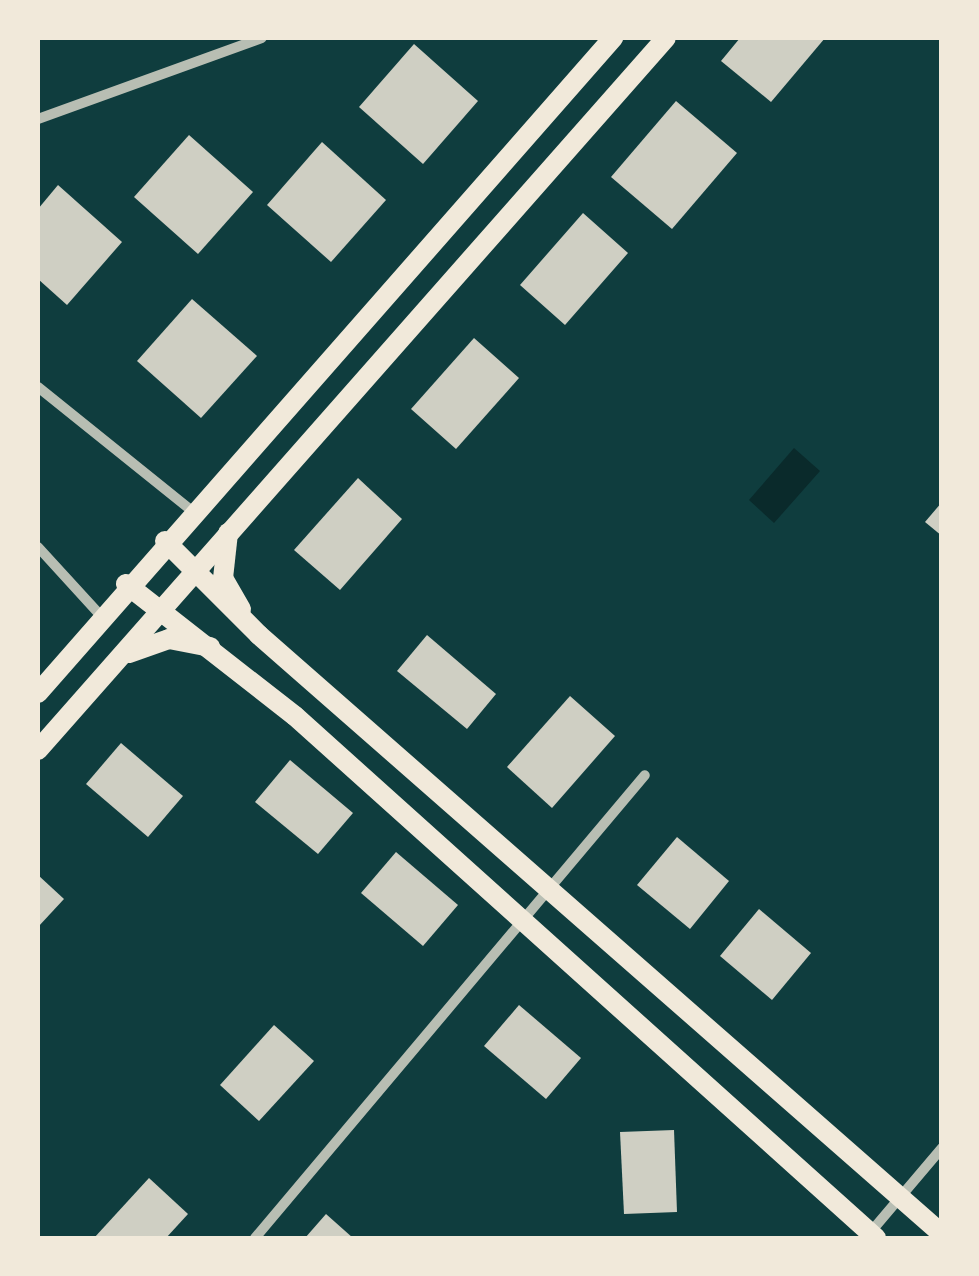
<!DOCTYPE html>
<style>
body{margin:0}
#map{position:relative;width:979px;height:1276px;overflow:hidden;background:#0f3d3e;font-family:"Public Sans",sans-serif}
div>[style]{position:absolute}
.water>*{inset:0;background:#0a2a2b}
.building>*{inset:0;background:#cfcfc3}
.minor>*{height:10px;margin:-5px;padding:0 5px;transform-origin:5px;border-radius:5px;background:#b8beb3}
.secondary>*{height:20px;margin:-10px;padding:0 10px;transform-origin:10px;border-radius:10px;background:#f1e9da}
span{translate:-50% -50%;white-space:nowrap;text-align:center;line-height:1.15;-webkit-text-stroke:9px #f1e9da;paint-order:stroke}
.frame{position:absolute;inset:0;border:40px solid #f1e9da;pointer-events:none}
</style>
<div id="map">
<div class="water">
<div style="clip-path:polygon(794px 448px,820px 471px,774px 523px,749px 500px)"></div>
</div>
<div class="building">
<div style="clip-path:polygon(740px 38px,825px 38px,771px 102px,721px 61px)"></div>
<div style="clip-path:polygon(414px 44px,478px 101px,423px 164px,359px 107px)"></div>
<div style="clip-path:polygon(676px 101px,737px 153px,672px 229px,611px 177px)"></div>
<div style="clip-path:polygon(189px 135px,253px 192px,198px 254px,134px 197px)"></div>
<div style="clip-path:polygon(322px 142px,386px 200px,331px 262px,267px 205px)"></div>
<div style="clip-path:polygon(58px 185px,122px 242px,67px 305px,38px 279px,38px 209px)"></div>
<div style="clip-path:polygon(583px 213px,628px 253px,565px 325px,520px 285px)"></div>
<div style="clip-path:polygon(192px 299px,257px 356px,201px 418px,137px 361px)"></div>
<div style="clip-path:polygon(474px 338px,519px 378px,456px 449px,411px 409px)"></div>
<div style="clip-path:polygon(358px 478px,402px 519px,340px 590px,294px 550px)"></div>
<div style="clip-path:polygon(942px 502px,942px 536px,925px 522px)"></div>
<div style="clip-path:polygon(427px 635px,496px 694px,467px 729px,397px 671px)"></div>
<div style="clip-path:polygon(570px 696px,615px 736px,552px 808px,507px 767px)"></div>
<div style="clip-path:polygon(121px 743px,183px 796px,148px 837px,86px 784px)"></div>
<div style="clip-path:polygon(290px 760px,353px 813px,318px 854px,255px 802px)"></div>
<div style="clip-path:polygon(677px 837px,729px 881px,690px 929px,637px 885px)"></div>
<div style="clip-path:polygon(396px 852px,458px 905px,423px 946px,361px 893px)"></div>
<div style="clip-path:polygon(38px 875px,64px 899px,38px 927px)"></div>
<div style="clip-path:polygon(759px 909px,811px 953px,772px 1000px,720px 956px)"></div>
<div style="clip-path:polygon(519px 1005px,581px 1058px,546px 1099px,484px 1046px)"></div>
<div style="clip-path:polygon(274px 1025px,314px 1061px,259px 1121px,220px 1085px)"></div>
<div style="clip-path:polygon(674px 1130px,677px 1212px,624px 1214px,620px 1132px)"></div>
<div style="clip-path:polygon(149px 1178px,188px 1214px,166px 1238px,94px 1238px)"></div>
<div style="clip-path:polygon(326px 1214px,353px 1238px,305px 1238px)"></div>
</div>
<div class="minor">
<div style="left:38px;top:119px;width:238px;rotate:-19.9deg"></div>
<div style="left:38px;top:387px;width:196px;rotate:38.8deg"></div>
<div style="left:38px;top:547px;width:92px;rotate:47.6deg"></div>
<div style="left:869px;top:1234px;width:113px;rotate:-49.7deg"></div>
<div style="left:255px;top:1238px;width:605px;rotate:-49.89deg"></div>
</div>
<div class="secondary">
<div style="left:228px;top:533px;width:45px;rotate:96.3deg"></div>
<div style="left:223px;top:578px;width:36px;rotate:60deg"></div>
<div style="left:165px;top:541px;width:133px;rotate:45deg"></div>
<div style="left:259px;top:635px;width:908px;rotate:41.25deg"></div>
<div style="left:126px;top:584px;width:214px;rotate:38deg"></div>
<div style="left:295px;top:716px;width:781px;rotate:41.94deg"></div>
<div style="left:129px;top:653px;width:42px;rotate:-19.3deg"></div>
<div style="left:169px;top:639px;width:42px;rotate:11deg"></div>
<div style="left:38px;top:693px;width:872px;rotate:-48.72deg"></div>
<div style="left:38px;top:750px;width:949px;rotate:-48.59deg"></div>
</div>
<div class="frame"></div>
</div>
